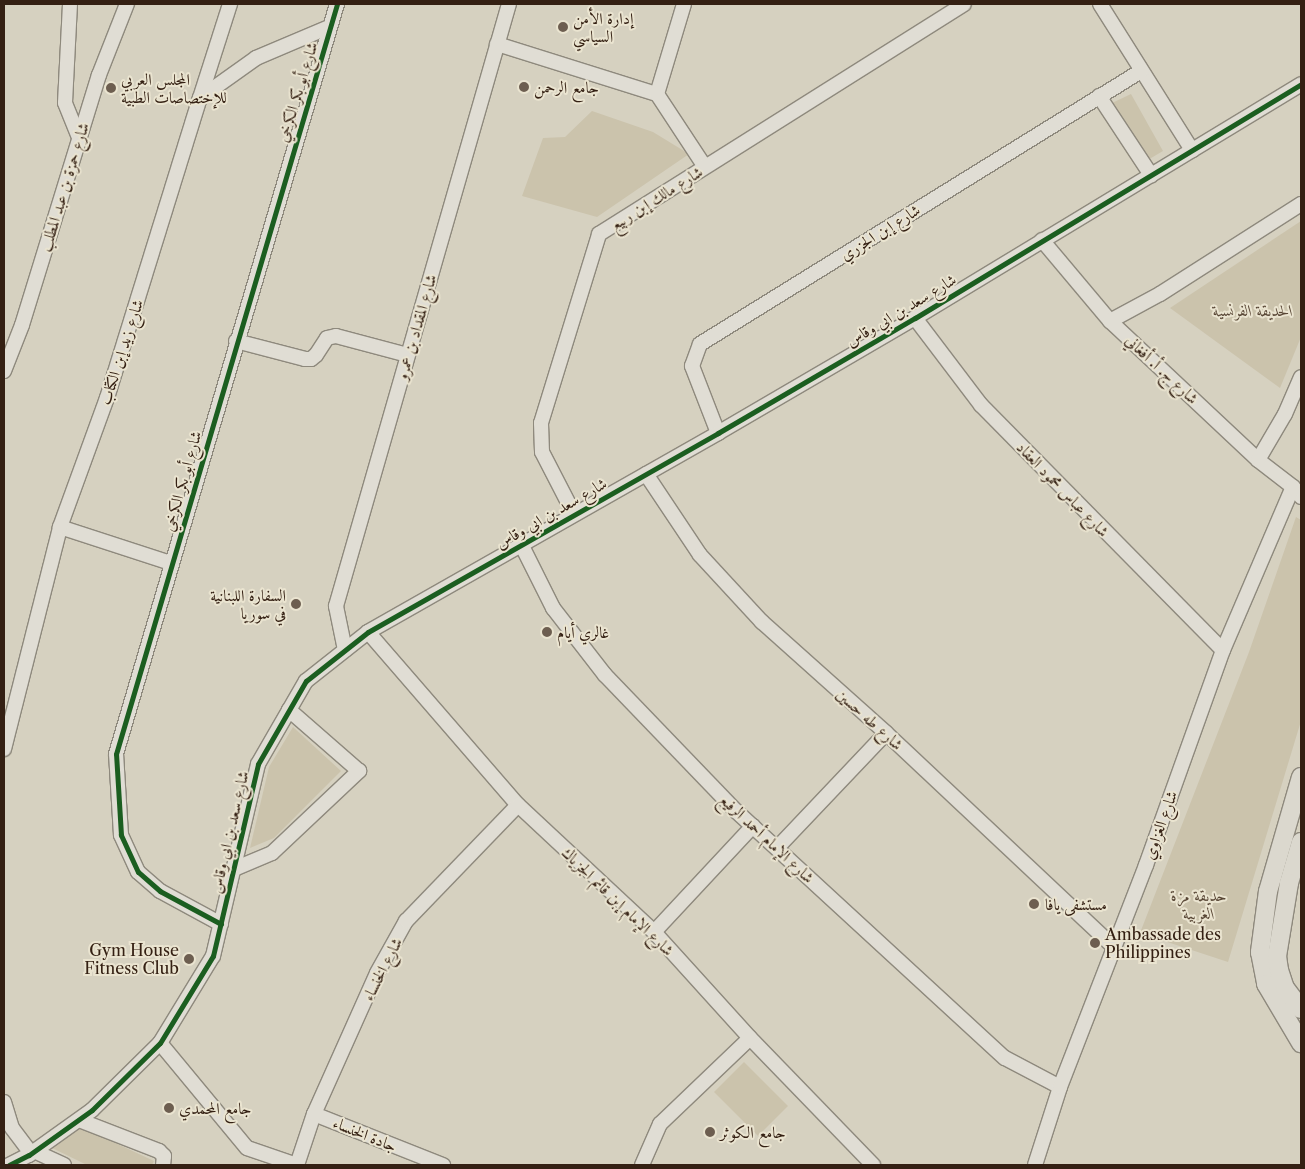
<!DOCTYPE html>
<meta charset="utf-8">
<style>
body{margin:0}
#map{position:relative;width:1305px;height:1169px;overflow:hidden;background:#d6d1c0;font-family:"Libre Caslon Text",Amiri,serif}
div>[style]{position:absolute}
.green>*{inset:0;background:#cbc3ac}
.roads{filter:drop-shadow(1px 0 #8e897d) drop-shadow(-1px 0 #8e897d) drop-shadow(0 1px #8e897d) drop-shadow(0 -1px #8e897d)}
.minor>*{height:14px;margin:-7px;padding:0 7px;transform-origin:7px;border-radius:7px;background:#e0ddd4}
.major>*{height:18px;margin:-9px;padding:0 9px;transform-origin:9px;border-radius:9px;background:#dbd8ce}
.cycleway>*{height:5px;margin:-2.5px;padding:0 2.5px;transform-origin:2.5px;border-radius:2.5px;background:#1b5e20}
.dots>*{width:14px;height:14px;translate:-50% -50%;box-sizing:border-box;border:2px solid #eae4d0;border-radius:50%}
span{translate:-50% -50%;white-space:nowrap;text-align:center;line-height:1.15;-webkit-text-stroke:4px #eae4d0;paint-order:stroke}
.poi-label{font-size:16px;color:#342013}
.left{translate:0 -50%;text-align:left}
.right{translate:-100% -50%;text-align:right}
.street-label{font-size:16px;color:#342013}
.park-label{font-size:16px;color:#584635;font-style:italic}
.frame{position:absolute;inset:0;border:5px solid #342013;pointer-events:none}
</style>
<div id="map">
<div class="green">
<div style="clip-path:polygon(1131px 94px,1163px 151px,1146px 161px,1110px 104px)"></div>
<div style="clip-path:polygon(592px 111px,653px 132px,689px 154px,597px 217px,522px 196px,543px 138px,565px 137px)"></div>
<div style="clip-path:polygon(1301px 221px,1301px 337px,1280px 388px,1170px 308px)"></div>
<div style="clip-path:polygon(1296px 517px,1301px 520px,1301px 721px,1228px 962px,1140px 933px,1249px 652px)"></div>
<div style="clip-path:polygon(293px 727px,341px 771px,274px 838px,250px 848px,269px 767px)"></div>
<div style="clip-path:polygon(744px 1062px,788px 1106px,758px 1136px,714px 1092px)"></div>
<div style="clip-path:polygon(79px 1126px,154px 1161px,152px 1165px,87px 1165px,48px 1146px)"></div>
</div>
<div class="roads">
<div class="minor">
<div style="left:70px;top:4px;width:99px;rotate:92.9deg"></div>
<div style="left:65px;top:103px;width:38px;rotate:68deg"></div>
<div style="left:1100px;top:4px;width:173px;rotate:57.8deg"></div>
<div style="left:497px;top:44px;width:168px;rotate:17.4deg"></div>
<div style="left:657px;top:94px;width:87px;rotate:56.7deg"></div>
<div style="left:657px;top:94px;width:94px;rotate:-73.3deg"></div>
<div style="left:1099px;top:96px;width:95px;rotate:56.6deg"></div>
<div style="left:200px;top:98px;width:99px;rotate:-72.3deg"></div>
<div style="left:1042px;top:240px;width:106px;rotate:50deg"></div>
<div style="left:1110px;top:321px;width:203px;rotate:43.2deg"></div>
<div style="left:1258px;top:460px;width:44px;rotate:37.6deg"></div>
<div style="left:1293px;top:487px;width:13px;rotate:51deg"></div>
<div style="left:915px;top:318px;width:109px;rotate:52.8deg"></div>
<div style="left:981px;top:405px;width:344px;rotate:45.4deg"></div>
<div style="left:1110px;top:321px;width:57px;rotate:-28.4deg"></div>
<div style="left:1160px;top:294px;width:167px;rotate:-32.6deg"></div>
<div style="left:236px;top:341px;width:71px;rotate:14.6deg"></div>
<div style="left:305px;top:359px;width:6px"></div>
<div style="left:311px;top:359px;width:6px;rotate:-39deg"></div>
<div style="left:316px;top:355px;width:20px;rotate:-57deg"></div>
<div style="left:327px;top:338px;width:9px;rotate:-13deg"></div>
<div style="left:336px;top:336px;width:74px;rotate:14.8deg"></div>
<div style="left:4px;top:371px;width:49px;rotate:-68.6deg"></div>
<div style="left:22px;top:325px;width:262px;rotate:-72.9deg"></div>
<div style="left:99px;top:75px;width:76px;rotate:-68.5deg"></div>
<div style="left:718px;top:433px;width:72px;rotate:-111.2deg"></div>
<div style="left:692px;top:366px;width:23px;rotate:-70deg"></div>
<div style="left:700px;top:344px;width:519px;rotate:-31.76deg"></div>
<div style="left:1258px;top:460px;width:53px;rotate:-59.6deg"></div>
<div style="left:1285px;top:414px;width:40px;rotate:-66.6deg"></div>
<div style="left:646px;top:474px;width:97px;rotate:56.3deg"></div>
<div style="left:700px;top:555px;width:91px;rotate:47.2deg"></div>
<div style="left:762px;top:622px;width:166px;rotate:41.8deg"></div>
<div style="left:886px;top:733px;width:313px;rotate:43.2deg"></div>
<div style="left:574px;top:514px;width:70px;rotate:-117.3deg"></div>
<div style="left:542px;top:452px;width:29px;rotate:-92deg"></div>
<div style="left:541px;top:423px;width:198px;rotate:-72.9deg"></div>
<div style="left:599px;top:234px;width:431px;rotate:-32.2deg"></div>
<div style="left:60px;top:527px;width:117px;rotate:18deg"></div>
<div style="left:521px;top:544px;width:72px;rotate:63.4deg"></div>
<div style="left:553px;top:608px;width:85px;rotate:52.2deg"></div>
<div style="left:605px;top:675px;width:189px;rotate:46.1deg"></div>
<div style="left:736px;top:811px;width:365px;rotate:42.6deg"></div>
<div style="left:1005px;top:1058px;width:62px;rotate:27.8deg"></div>
<div style="left:368px;top:632px;width:229px;rotate:49.1deg"></div>
<div style="left:518px;top:805px;width:186px;rotate:43deg"></div>
<div style="left:654px;top:932px;width:143px;rotate:47.8deg"></div>
<div style="left:750px;top:1038px;width:177px;rotate:45.9deg"></div>
<div style="left:345px;top:650px;width:45px;rotate:-101.6deg"></div>
<div style="left:336px;top:606px;width:626px;rotate:-73.97deg"></div>
<div style="left:4px;top:749px;width:229px;rotate:-75.8deg"></div>
<div style="left:60px;top:527px;width:137px;rotate:-70deg"></div>
<div style="left:107px;top:398px;width:314px;rotate:-72.8deg"></div>
<div style="left:200px;top:98px;width:69px;rotate:-35.5deg"></div>
<div style="left:256px;top:58px;width:79px;rotate:-23deg"></div>
<div style="left:777px;top:848px;width:158px;rotate:-46.5deg"></div>
<div style="left:234px;top:869px;width:41px;rotate:-22.8deg"></div>
<div style="left:272px;top:853px;width:120px;rotate:-43.3deg"></div>
<div style="left:359px;top:771px;width:93px;rotate:-138.9deg"></div>
<div style="left:221px;top:924px;width:69px;rotate:-151.6deg"></div>
<div style="left:160px;top:891px;width:29px;rotate:-139deg"></div>
<div style="left:138px;top:872px;width:41px;rotate:-114.7deg"></div>
<div style="left:121px;top:835px;width:81px;rotate:-93.5deg"></div>
<div style="left:116px;top:754px;width:782px;rotate:-73.58deg"></div>
<div style="left:654px;top:932px;width:145px;rotate:-47deg"></div>
<div style="left:160px;top:1043px;width:136px;rotate:50.4deg"></div>
<div style="left:247px;top:1148px;width:53px;rotate:18.8deg"></div>
<div style="left:4px;top:1102px;width:27px;rotate:73deg"></div>
<div style="left:12px;top:1128px;width:31px;rotate:53deg"></div>
<div style="left:314px;top:1114px;width:139px;rotate:21.6deg"></div>
<div style="left:79px;top:1120px;width:86px;rotate:21.2deg"></div>
<div style="left:159px;top:1151px;width:7px;rotate:45deg"></div>
<div style="left:164px;top:1156px;width:9px;rotate:96deg"></div>
<div style="left:34px;top:1151px;width:33px;rotate:25deg"></div>
<div style="left:9px;top:1165px;width:22px;rotate:-27deg"></div>
<div style="left:29px;top:1155px;width:77px;rotate:-35.5deg"></div>
<div style="left:92px;top:1110px;width:95px;rotate:-44.6deg"></div>
<div style="left:160px;top:1043px;width:102px;rotate:-58.7deg"></div>
<div style="left:213px;top:956px;width:197px;rotate:-76.8deg"></div>
<div style="left:258px;top:764px;width:96px;rotate:-60deg"></div>
<div style="left:306px;top:681px;width:79px;rotate:-38.3deg"></div>
<div style="left:368px;top:632px;width:403px;rotate:-29.6deg"></div>
<div style="left:718px;top:433px;width:228px;rotate:-30.3deg"></div>
<div style="left:915px;top:318px;width:451px;rotate:-31.2deg"></div>
<div style="left:297px;top:1165px;width:54px;rotate:-71.6deg"></div>
<div style="left:314px;top:1114px;width:154px;rotate:-65.9deg"></div>
<div style="left:377px;top:973px;width:60px;rotate:-60.9deg"></div>
<div style="left:406px;top:921px;width:161px;rotate:-46deg"></div>
<div style="left:642px;top:1165px;width:45px;rotate:-66.3deg"></div>
<div style="left:660px;top:1124px;width:124px;rotate:-43.7deg"></div>
<div style="left:1035px;top:1165px;width:82px;rotate:-72.2deg"></div>
<div style="left:1060px;top:1087px;width:238px;rotate:-68.8deg"></div>
<div style="left:1146px;top:865px;width:228px;rotate:-70.3deg"></div>
<div style="left:1223px;top:650px;width:177px;rotate:-66.8deg"></div>
</div>
<div class="major">
<div style="left:1301px;top:777px;width:119px;rotate:106.1deg"></div>
<div style="left:1268px;top:891px;width:62px;rotate:97.5deg"></div>
<div style="left:1260px;top:952px;width:33px;rotate:79deg"></div>
<div style="left:1266px;top:984px;width:69px;rotate:59.3deg"></div>
<div style="left:1301px;top:842px;width:43px;rotate:106.3deg"></div>
<div style="left:1289px;top:883px;width:74px;rotate:99.3deg"></div>
<div style="left:1277px;top:956px;width:14px;rotate:82deg"></div>
<div style="left:1279px;top:970px;width:19px;rotate:72deg"></div>
<div style="left:1285px;top:988px;width:26px;rotate:53deg"></div>
</div>
</div>
<div class="cycleway">
<div style="left:221px;top:924px;width:69px;rotate:-151.6deg"></div>
<div style="left:160px;top:891px;width:29px;rotate:-139deg"></div>
<div style="left:138px;top:872px;width:41px;rotate:-114.7deg"></div>
<div style="left:121px;top:835px;width:81px;rotate:-93.5deg"></div>
<div style="left:116px;top:754px;width:782px;rotate:-73.58deg"></div>
<div style="left:9px;top:1165px;width:22px;rotate:-27deg"></div>
<div style="left:29px;top:1155px;width:77px;rotate:-35.5deg"></div>
<div style="left:92px;top:1110px;width:95px;rotate:-44.6deg"></div>
<div style="left:160px;top:1043px;width:102px;rotate:-58.7deg"></div>
<div style="left:213px;top:956px;width:197px;rotate:-76.8deg"></div>
<div style="left:258px;top:764px;width:96px;rotate:-60deg"></div>
<div style="left:306px;top:681px;width:79px;rotate:-38.3deg"></div>
<div style="left:368px;top:632px;width:403px;rotate:-29.6deg"></div>
<div style="left:718px;top:433px;width:228px;rotate:-30.3deg"></div>
<div style="left:915px;top:318px;width:451px;rotate:-31.2deg"></div>
</div>
<div class="dots">
<div style="left:563px;top:27px;background:#6d5e50"></div>
<div style="left:524px;top:87px;background:#6d5e50"></div>
<div style="left:111px;top:88px;background:#6d5e50"></div>
<div style="left:296px;top:604px;background:#6d5e50"></div>
<div style="left:547px;top:632px;background:#6d5e50"></div>
<div style="left:1034px;top:904px;background:#6d5e50"></div>
<div style="left:1095px;top:943px;background:#6d5e50"></div>
<div style="left:189px;top:959px;background:#6d5e50"></div>
<div style="left:169px;top:1108px;background:#6d5e50"></div>
<div style="left:710px;top:1132px;background:#6d5e50"></div>
</div>
<div class="poi-label">
<span class="left" style="left:573px;top:27px">إدارة الأمن<br>السياسي</span>
<span class="left" style="left:121px;top:88px">المجلس العربي<br>للإختصاصات الطبية</span>
<span class="left" style="left:534px;top:87px">جامع الرحمن</span>
<span class="right" style="left:286px;top:604px">السفارة اللبنانية<br>في سوريا</span>
<span class="left" style="left:557px;top:632px">غالري أيام</span>
<span class="left" style="left:1045px;top:904px">مستشفى يافا</span>
<span class="left" style="left:1105px;top:943px">Ambassade des<br>Philippines</span>
<span class="right" style="left:179px;top:959px">Gym House<br>Fitness Club</span>
<span class="left" style="left:179px;top:1108px">جامع المحمدي</span>
<span class="left" style="left:720px;top:1132px">جامع الكوثر</span>
</div>
<div class="street-label">
<span style="left:297px;top:92px;rotate:-73deg">شارع أبو بكر الكرخي</span>
<span style="left:64px;top:187px;rotate:-73deg">شارع حمزة بن عبد المطلب</span>
<span style="left:656px;top:198px;rotate:-32deg">شارع مالك إبن ربيع</span>
<span style="left:880px;top:232px;rotate:-32deg">شارع إبن الجزري</span>
<span style="left:901px;top:310px;rotate:-31deg">شارع سعد بن ابي وقاس</span>
<span style="left:416px;top:327px;rotate:-74deg">شارع المقداد بن عمرو</span>
<span style="left:121px;top:352px;rotate:-72deg">شارع زيد إبن الكتاب</span>
<span style="left:1162px;top:369px;rotate:43deg">شارع ج. أ. أفغاني</span>
<span style="left:182px;top:481px;rotate:-74deg">شارع أبو بكر الكرخي</span>
<span style="left:1063px;top:489px;rotate:46deg">شارع عباس محمود العقاد</span>
<span style="left:551px;top:513px;rotate:-30deg">شارع سعد بن ابي وقاس</span>
<span style="left:870px;top:719px;rotate:42deg">شارع طه حسين</span>
<span style="left:1160px;top:825px;rotate:-70deg">شارع الغزاوي</span>
<span style="left:229px;top:832px;rotate:-77deg">شارع سعد بن ابي وقاس</span>
<span style="left:767px;top:838px;rotate:43deg">شارع الإمام أحمد الرفيع</span>
<span style="left:618px;top:901px;rotate:44deg">شارع الإمام إبن قائم الجزياك</span>
<span style="left:382px;top:969px;rotate:-63deg">شارع الخنساء</span>
<span style="left:365px;top:1134px;rotate:22deg">جادة الخنساء</span>
</div>
<div class="park-label">
<span style="left:1253px;top:310px">الحديقة الفرنسية</span>
<span style="left:1199px;top:904px">حديقة مزة<br>الغربية</span>
</div>
<div class="frame"></div>
</div>
